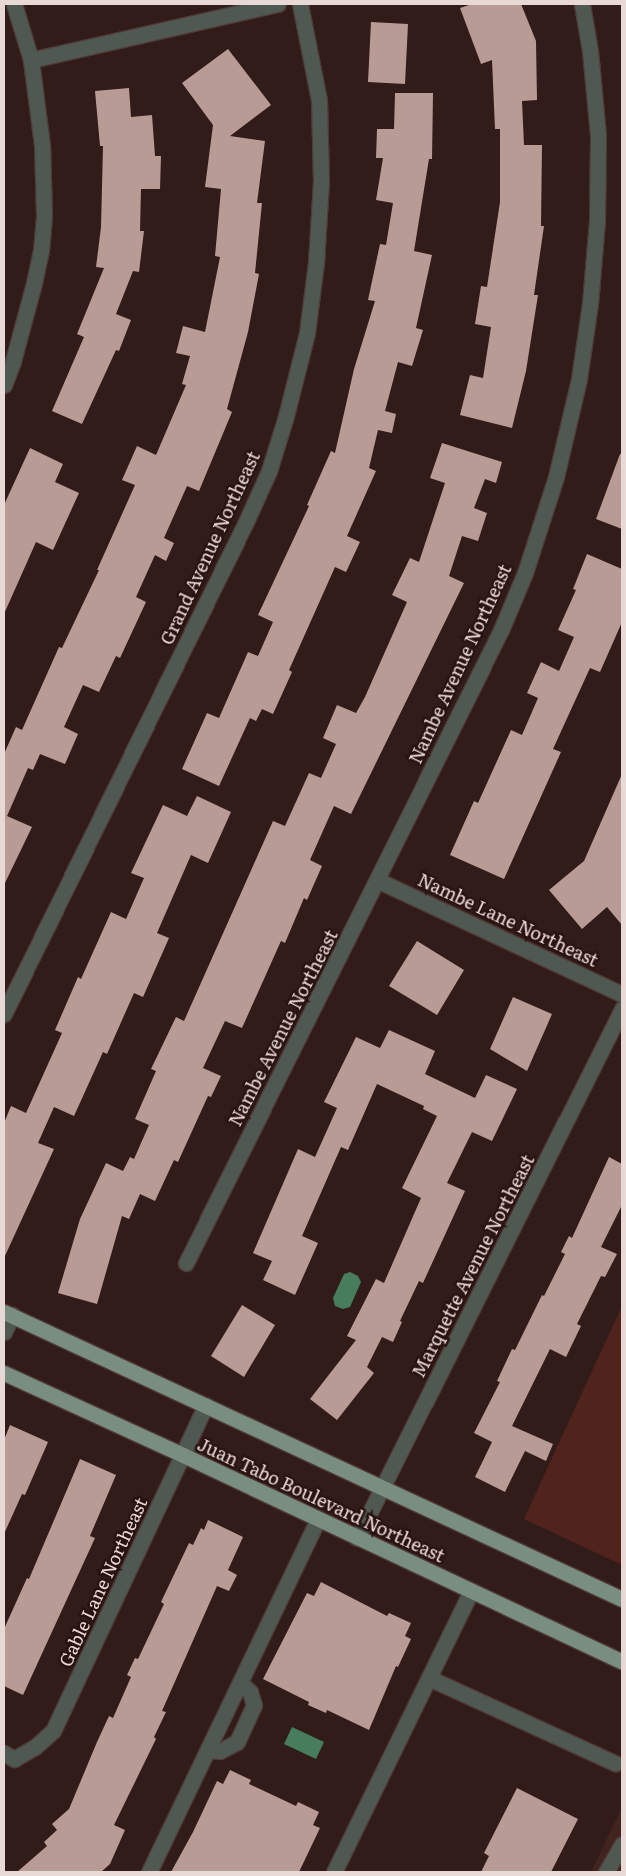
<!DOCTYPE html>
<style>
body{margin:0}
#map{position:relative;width:626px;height:1876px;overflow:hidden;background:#321c19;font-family:Literata,serif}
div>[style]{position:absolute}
.built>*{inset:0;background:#41231f}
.green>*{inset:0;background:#51231d}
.water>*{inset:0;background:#477c5d}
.building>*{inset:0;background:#b99b96}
.roads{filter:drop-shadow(1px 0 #4f3a37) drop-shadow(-1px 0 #4f3a37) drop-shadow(0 1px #4f3a37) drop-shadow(0 -1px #4f3a37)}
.minor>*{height:15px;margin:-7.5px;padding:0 7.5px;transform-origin:7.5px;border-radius:7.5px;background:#4f5952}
.major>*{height:15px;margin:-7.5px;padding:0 7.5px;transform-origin:7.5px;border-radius:7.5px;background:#798e81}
span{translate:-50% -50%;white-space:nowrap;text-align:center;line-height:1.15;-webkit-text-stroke:5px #281310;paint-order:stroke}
.street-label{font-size:18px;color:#e9d9d6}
.frame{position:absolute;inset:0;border:5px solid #e9d9d6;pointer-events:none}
</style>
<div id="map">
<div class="built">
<div style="clip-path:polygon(622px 1807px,622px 1872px,591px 1872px)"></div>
</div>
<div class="green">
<div style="clip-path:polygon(622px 1306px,622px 1565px,524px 1519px)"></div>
</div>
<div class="water">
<div style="clip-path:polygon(350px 1272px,358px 1276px,361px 1282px,350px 1307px,343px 1309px,335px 1306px,333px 1298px,344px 1274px)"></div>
<div style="clip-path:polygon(292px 1727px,324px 1742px,316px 1759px,284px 1744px)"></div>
</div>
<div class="building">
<div style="clip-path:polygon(472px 4px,521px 4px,536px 41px,537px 100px,522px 101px,524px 145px,542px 145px,541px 226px,544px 226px,534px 295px,538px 295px,526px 371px,512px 428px,460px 415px,470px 375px,483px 378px,491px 327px,475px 324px,481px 286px,487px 287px,500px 202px,500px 129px,495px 129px,492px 60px,481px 64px,460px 8px)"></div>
<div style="clip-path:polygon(371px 22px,408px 24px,405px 84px,368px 82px)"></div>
<div style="clip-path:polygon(228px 49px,271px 105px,230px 136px,265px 141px,257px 203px,262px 203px,255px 273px,259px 274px,248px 332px,227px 409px,232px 412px,199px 491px,187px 486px,164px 538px,174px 543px,166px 561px,155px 555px,136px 597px,146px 602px,120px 658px,116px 656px,99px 692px,83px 685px,64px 727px,78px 734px,65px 764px,40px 754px,33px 770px,28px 768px,7px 816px,32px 827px,4px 885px,4px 754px,16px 727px,22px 730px,59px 647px,62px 648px,99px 570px,97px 570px,135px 485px,122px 480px,137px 446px,156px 455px,186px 385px,182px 384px,190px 356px,176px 353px,183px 326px,205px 332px,220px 257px,215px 256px,221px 189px,205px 187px,213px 125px,182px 83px)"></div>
<div style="clip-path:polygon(129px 88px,131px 117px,152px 115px,155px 156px,161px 156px,160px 189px,141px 189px,140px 231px,144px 231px,139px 272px,133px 271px,116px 314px,131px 320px,119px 351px,116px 350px,82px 424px,52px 411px,84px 337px,77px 334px,104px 268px,96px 267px,101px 227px,103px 146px,100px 146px,95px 91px)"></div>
<div style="clip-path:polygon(395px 93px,433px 93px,432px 159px,429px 159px,414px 251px,432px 255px,416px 328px,423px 330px,412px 366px,398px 362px,385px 411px,396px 414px,392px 433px,378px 430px,369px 468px,376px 471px,347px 536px,360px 542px,346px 572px,335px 567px,289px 670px,292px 672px,273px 714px,262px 709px,256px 721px,250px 718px,219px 786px,182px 769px,207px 713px,219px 718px,248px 652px,258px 656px,273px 622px,258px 615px,309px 506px,307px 505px,331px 451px,335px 453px,354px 369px,375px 301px,368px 300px,380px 244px,386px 245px,393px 203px,376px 200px,383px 158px,376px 158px,377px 129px,394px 129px)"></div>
<div style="clip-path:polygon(442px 443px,502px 462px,496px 483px,485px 479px,474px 508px,487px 513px,478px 541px,462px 536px,449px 576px,464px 583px,351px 814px,334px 806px,310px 860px,322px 866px,307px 900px,304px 898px,285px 943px,281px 941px,242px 1028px,225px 1021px,203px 1068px,221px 1076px,211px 1097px,208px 1096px,178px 1162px,174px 1160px,155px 1201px,140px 1194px,129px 1219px,122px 1216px,97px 1304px,58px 1293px,80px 1219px,106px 1163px,123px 1171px,130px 1157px,134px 1159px,149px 1125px,135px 1119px,156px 1071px,151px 1069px,176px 1017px,184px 1021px,273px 821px,285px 826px,309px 773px,321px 778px,336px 744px,323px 738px,337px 705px,356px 713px,365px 697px,407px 602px,392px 595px,410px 558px,419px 562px,445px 483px,430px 478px)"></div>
<div style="clip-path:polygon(30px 448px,63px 464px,55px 482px,79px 493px,53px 550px,36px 542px,4px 614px,4px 505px)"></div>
<div style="clip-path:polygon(620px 454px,622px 454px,622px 529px,596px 519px)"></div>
<div style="clip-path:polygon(587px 554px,622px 569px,622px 622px,600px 672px,590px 668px,553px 749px,561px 752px,504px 879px,450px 855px,474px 801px,478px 803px,511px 730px,522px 735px,538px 698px,527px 693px,541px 662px,559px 671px,574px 637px,558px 630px,576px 590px,573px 589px)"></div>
<div style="clip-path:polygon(622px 774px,622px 925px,607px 907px,582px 929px,549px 890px,584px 861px)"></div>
<div style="clip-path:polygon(197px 796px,231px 812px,208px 863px,191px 855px,157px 933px,169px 938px,143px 997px,134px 993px,107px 1054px,103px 1052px,74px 1116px,54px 1107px,38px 1143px,54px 1149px,4px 1258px,4px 1123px,11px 1106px,26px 1113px,62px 1033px,55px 1030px,78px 977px,81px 979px,111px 912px,126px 919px,144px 878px,131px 873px,163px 805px,187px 816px)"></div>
<div style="clip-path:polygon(417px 941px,464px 970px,437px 1015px,389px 986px)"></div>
<div style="clip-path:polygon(513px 997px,552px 1014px,527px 1071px,490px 1049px)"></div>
<div style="clip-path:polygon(389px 1030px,435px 1051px,425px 1074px,475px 1098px,486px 1075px,517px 1089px,492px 1141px,472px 1132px,447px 1183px,465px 1191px,423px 1283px,419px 1281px,400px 1321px,402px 1322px,393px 1342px,382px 1337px,367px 1367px,374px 1373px,337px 1420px,310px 1399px,356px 1340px,347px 1336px,376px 1279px,384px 1283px,421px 1198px,402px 1188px,437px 1116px,423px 1109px,424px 1106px,377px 1084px,348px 1150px,341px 1147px,302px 1236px,318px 1243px,295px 1295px,263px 1280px,272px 1261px,253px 1253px,298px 1149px,315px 1157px,337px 1108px,324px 1102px,356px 1037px,380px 1048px)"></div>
<div style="clip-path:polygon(609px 1157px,622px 1164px,622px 1205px,601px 1247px,617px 1254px,605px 1277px,601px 1276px,577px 1324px,581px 1326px,566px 1357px,550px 1349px,512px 1426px,553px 1444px,546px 1461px,525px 1451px,505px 1492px,475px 1477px,492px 1442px,474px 1433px,500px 1382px,497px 1381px,512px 1349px,515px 1350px,542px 1295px,544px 1296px,565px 1254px,561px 1252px,569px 1236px,572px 1238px)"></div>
<div style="clip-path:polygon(242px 1305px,275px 1325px,244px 1377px,211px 1356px)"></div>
<div style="clip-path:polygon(10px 1425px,48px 1442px,25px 1495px,22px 1494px,4px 1534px,4px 1440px)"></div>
<div style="clip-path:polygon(80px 1459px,116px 1475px,90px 1536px,95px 1538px,23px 1695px,4px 1686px,4px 1629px,27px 1578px,29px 1579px)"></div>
<div style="clip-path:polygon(208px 1520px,243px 1537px,228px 1570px,237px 1575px,229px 1591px,217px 1586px,162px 1711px,166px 1712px,154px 1737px,156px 1739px,114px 1825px,125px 1830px,110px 1864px,101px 1872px,17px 1872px,47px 1846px,44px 1842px,57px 1830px,52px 1824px,69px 1809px,97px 1742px,109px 1716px,113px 1718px,131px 1677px,127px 1675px,135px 1658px,138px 1659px,164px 1604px,161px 1602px,189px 1543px,193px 1545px,201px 1528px,204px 1530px)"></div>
<div style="clip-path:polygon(321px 1582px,387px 1616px,389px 1613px,411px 1623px,405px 1636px,411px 1639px,398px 1667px,396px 1666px,369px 1730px,327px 1710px,326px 1713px,308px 1705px,309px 1702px,263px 1679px,307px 1593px,314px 1596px)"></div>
<div style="clip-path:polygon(230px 1770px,251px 1780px,249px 1784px,296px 1806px,298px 1802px,319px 1812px,313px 1825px,320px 1828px,299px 1872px,171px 1872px,193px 1832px,217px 1781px,223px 1784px)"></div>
<div style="clip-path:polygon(517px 1788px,578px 1819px,551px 1872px,481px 1872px,489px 1856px,484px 1853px)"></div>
</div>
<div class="roads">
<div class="minor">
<div style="left:31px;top:60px;width:253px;rotate:-12.8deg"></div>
<div style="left:4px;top:385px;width:26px;rotate:-69deg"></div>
<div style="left:13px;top:361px;width:81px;rotate:-74.9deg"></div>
<div style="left:34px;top:283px;width:33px;rotate:-78deg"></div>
<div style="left:41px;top:251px;width:36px;rotate:-85deg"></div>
<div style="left:44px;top:215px;width:70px;rotate:-91.6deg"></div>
<div style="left:42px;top:145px;width:86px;rotate:-97.4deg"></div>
<div style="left:31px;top:60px;width:59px;rotate:-106.9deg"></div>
<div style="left:377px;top:880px;width:270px;rotate:25deg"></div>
<div style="left:4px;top:1014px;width:546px;rotate:-63.81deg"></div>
<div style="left:245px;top:524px;width:58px;rotate:-65.6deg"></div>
<div style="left:269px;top:471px;width:58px;rotate:-72.8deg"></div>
<div style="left:286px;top:416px;width:86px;rotate:-75.8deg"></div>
<div style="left:307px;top:333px;width:71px;rotate:-82.7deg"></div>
<div style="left:316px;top:263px;width:82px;rotate:-86.5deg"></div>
<div style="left:321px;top:181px;width:81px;rotate:-91.4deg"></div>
<div style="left:319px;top:100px;width:98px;rotate:-101.2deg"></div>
<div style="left:186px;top:1263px;width:707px;rotate:-63.54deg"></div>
<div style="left:501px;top:630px;width:62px;rotate:-67.2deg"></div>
<div style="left:525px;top:573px;width:101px;rotate:-72.1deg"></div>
<div style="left:556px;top:477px;width:101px;rotate:-76.8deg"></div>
<div style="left:579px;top:379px;width:76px;rotate:-81.7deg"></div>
<div style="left:590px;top:304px;width:83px;rotate:-85.2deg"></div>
<div style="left:597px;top:221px;width:86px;rotate:-89.3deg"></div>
<div style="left:598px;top:135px;width:84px;rotate:-95.4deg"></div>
<div style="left:590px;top:51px;width:48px;rotate:-99.7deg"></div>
<div style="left:4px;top:1332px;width:19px;rotate:-65deg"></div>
<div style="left:357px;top:1538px;width:592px;rotate:-63.39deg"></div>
<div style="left:429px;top:1678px;width:205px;rotate:24.6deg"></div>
<div style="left:208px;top:1750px;width:12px;rotate:5deg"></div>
<div style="left:220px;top:1751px;width:19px;rotate:-28deg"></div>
<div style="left:237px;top:1742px;width:41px;rotate:-65.3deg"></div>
<div style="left:254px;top:1705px;width:14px;rotate:-107deg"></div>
<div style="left:250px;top:1692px;width:14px;rotate:-135deg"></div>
<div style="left:4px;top:1753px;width:12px;rotate:31deg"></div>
<div style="left:14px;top:1759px;width:24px;rotate:-30deg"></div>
<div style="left:35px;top:1747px;width:24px;rotate:-42deg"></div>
<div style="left:53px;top:1731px;width:360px;rotate:-64.9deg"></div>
<div style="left:149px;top:1872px;width:391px;rotate:-64.4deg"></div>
<div style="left:334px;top:1872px;width:313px;rotate:-64deg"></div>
<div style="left:606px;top:1872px;width:32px;rotate:-60deg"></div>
</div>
<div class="major">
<div style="left:4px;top:1312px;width:681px;rotate:24.91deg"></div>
<div style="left:4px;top:1373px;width:197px;rotate:24.6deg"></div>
<div style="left:183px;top:1455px;width:485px;rotate:25.2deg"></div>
</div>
</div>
<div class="street-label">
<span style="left:210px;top:548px;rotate:-65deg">Grand Avenue Northeast</span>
<span style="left:460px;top:664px;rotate:-65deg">Nambe Avenue Northeast</span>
<span style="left:508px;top:920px;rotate:25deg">Nambe Lane Northeast</span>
<span style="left:283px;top:1028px;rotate:-63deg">Nambe Avenue Northeast</span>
<span style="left:473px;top:1266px;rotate:-63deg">Marquette Avenue Northeast</span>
<span style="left:321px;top:1500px;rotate:25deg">Juan Tabo Boulevard Northeast</span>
<span style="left:103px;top:1582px;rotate:-65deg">Gable Lane Northeast</span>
</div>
<div class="frame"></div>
</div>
